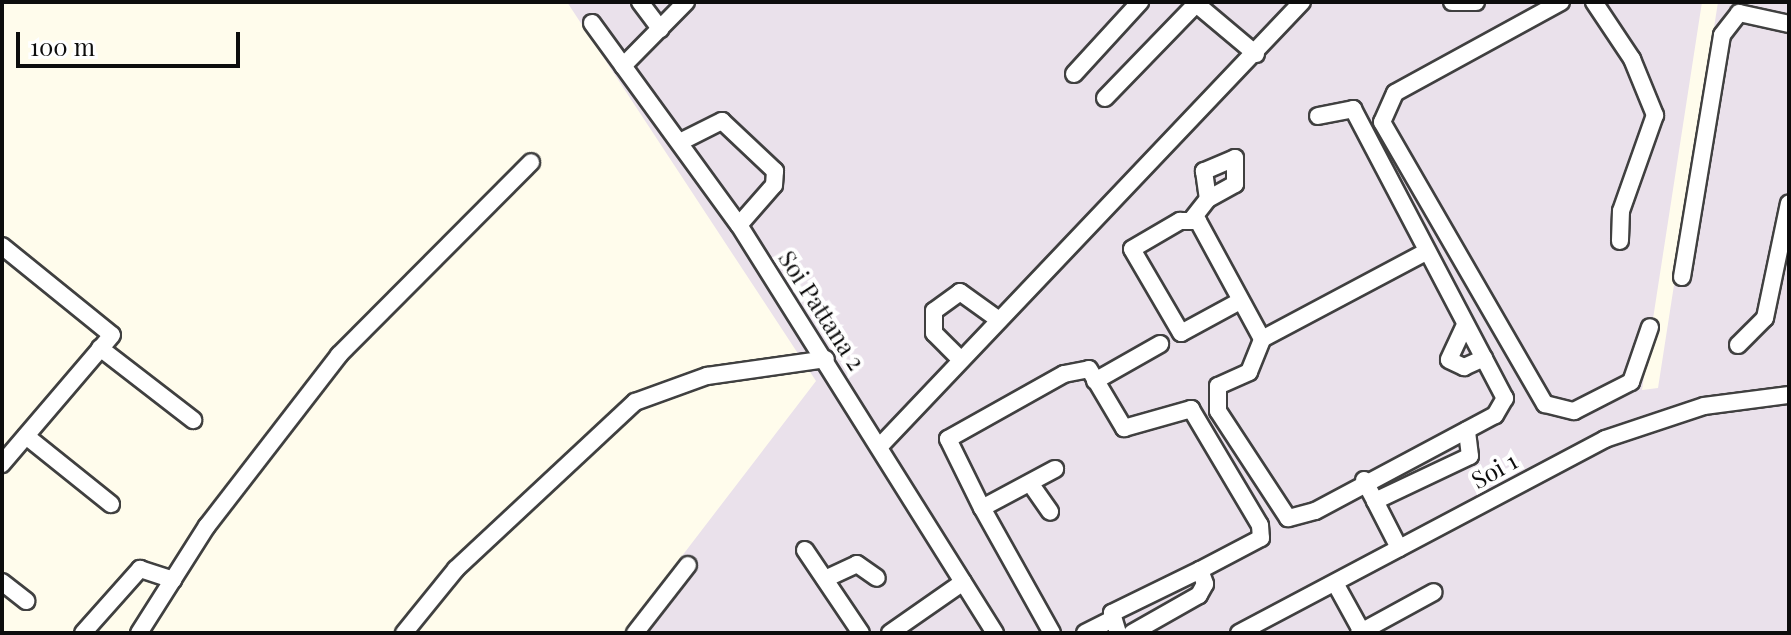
<!DOCTYPE html>
<style>
body{margin:0}
#map{position:relative;width:1791px;height:635px;overflow:hidden;background:#fffcec;font-family:"Playfair Display",serif}
div>[style]{position:absolute}
.industrial>*{inset:0;background:#eae1eb}
.roads{filter:drop-shadow(2px 0 #404040) drop-shadow(-2px 0 #404040) drop-shadow(0 2px #404040) drop-shadow(0 -2px #404040)}
.minor>*{height:16px;margin:-8px;padding:0 8px;transform-origin:8px;border-radius:8px;background:#fff}
span{translate:-50% -50%;white-space:nowrap;text-align:center;line-height:1.15;-webkit-text-stroke:8px #fff;paint-order:stroke}
.street-label{font-size:24px;color:#0d0d0d}
.frame{position:absolute;inset:0;border:4px solid #0d0d0d;pointer-events:none}
.scale{position:absolute;left:16px;top:32px;width:224px;height:36px;box-sizing:border-box;border:4px solid #0d0d0d;border-top:0;padding-left:10px;font-size:24px;line-height:28px;white-space:nowrap;color:#0d0d0d;-webkit-text-stroke:6px #fff;paint-order:stroke}
</style>
<div id="map">
<div class="industrial">
<div style="clip-path:polygon(567px 2px,1702px 2px,1642px 390px,1658px 388px,1718px 2px,1789px 2px,1789px 633px,623px 633px,816px 381px)"></div>
</div>
<div class="roads">
<div class="minor">
<div style="left:640px;top:2px;width:34px;rotate:53deg"></div>
<div style="left:1194px;top:2px;width:81px;rotate:40deg"></div>
<div style="left:1452px;top:2px;width:24px"></div>
<div style="left:1561px;top:2px;width:189px;rotate:151.3deg"></div>
<div style="left:1395px;top:93px;width:32px;rotate:114deg"></div>
<div style="left:1382px;top:122px;width:326px;rotate:60deg"></div>
<div style="left:1545px;top:404px;width:30px;rotate:14deg"></div>
<div style="left:1574px;top:411px;width:64px;rotate:-27deg"></div>
<div style="left:1631px;top:382px;width:58px;rotate:-70.9deg"></div>
<div style="left:1594px;top:2px;width:69px;rotate:56.3deg"></div>
<div style="left:1632px;top:59px;width:61px;rotate:67.7deg"></div>
<div style="left:1655px;top:115px;width:102px;rotate:109.5deg"></div>
<div style="left:1621px;top:211px;width:30px;rotate:92deg"></div>
<div style="left:592px;top:23px;width:250px;rotate:54deg"></div>
<div style="left:739px;top:225px;width:482px;rotate:57.9deg"></div>
<div style="left:623px;top:66px;width:90px;rotate:-45.5deg"></div>
<div style="left:1074px;top:74px;width:98px;rotate:-47.5deg"></div>
<div style="left:1105px;top:98px;width:131px;rotate:-45.9deg"></div>
<div style="left:1318px;top:116px;width:36px;rotate:-11deg"></div>
<div style="left:1353px;top:109px;width:327px;rotate:62.3deg"></div>
<div style="left:1505px;top:398px;width:20px;rotate:120deg"></div>
<div style="left:1495px;top:415px;width:204px;rotate:151.9deg"></div>
<div style="left:1315px;top:511px;width:28px;rotate:165deg"></div>
<div style="left:1288px;top:518px;width:128px;rotate:-123.2deg"></div>
<div style="left:1218px;top:411px;width:25px;rotate:-90deg"></div>
<div style="left:1218px;top:386px;width:34px;rotate:-24deg"></div>
<div style="left:1249px;top:372px;width:35px;rotate:-68deg"></div>
<div style="left:1262px;top:339px;width:183px;rotate:-28deg"></div>
<div style="left:680px;top:142px;width:47px;rotate:-26.6deg"></div>
<div style="left:722px;top:121px;width:73px;rotate:43.3deg"></div>
<div style="left:775px;top:171px;width:14px;rotate:94deg"></div>
<div style="left:774px;top:185px;width:53px;rotate:131.2deg"></div>
<div style="left:1193px;top:218px;width:24px;rotate:-52deg"></div>
<div style="left:1208px;top:199px;width:31px;rotate:-29deg"></div>
<div style="left:1235px;top:184px;width:26px;rotate:-90deg"></div>
<div style="left:1235px;top:158px;width:34px;rotate:157deg"></div>
<div style="left:1204px;top:171px;width:28px;rotate:82deg"></div>
<div style="left:2px;top:246px;width:141px;rotate:39deg"></div>
<div style="left:112px;top:335px;width:170px;rotate:130.5deg"></div>
<div style="left:1682px;top:277px;width:245px;rotate:-80.6deg"></div>
<div style="left:1722px;top:35px;width:28px;rotate:-52deg"></div>
<div style="left:1739px;top:13px;width:51px;rotate:12.4deg"></div>
<div style="left:1240px;top:301px;width:67px;rotate:151.5deg"></div>
<div style="left:1181px;top:333px;width:97px;rotate:-120.3deg"></div>
<div style="left:1132px;top:249px;width:56px;rotate:-30.3deg"></div>
<div style="left:1180px;top:221px;width:18px"></div>
<div style="left:1198px;top:221px;width:134px;rotate:61.5deg"></div>
<div style="left:1465px;top:325px;width:38px;rotate:115deg"></div>
<div style="left:1449px;top:360px;width:17px;rotate:25deg"></div>
<div style="left:1464px;top:367px;width:22px;rotate:-24deg"></div>
<div style="left:1738px;top:345px;width:38px;rotate:-45deg"></div>
<div style="left:1765px;top:318px;width:117px;rotate:-78.2deg"></div>
<div style="left:100px;top:348px;width:118px;rotate:37.7deg"></div>
<div style="left:961px;top:360px;width:38px;rotate:-135deg"></div>
<div style="left:934px;top:333px;width:22px;rotate:-90deg"></div>
<div style="left:934px;top:311px;width:32px;rotate:-36deg"></div>
<div style="left:960px;top:292px;width:48px;rotate:35.7deg"></div>
<div style="left:1095px;top:381px;width:75px;rotate:-29.6deg"></div>
<div style="left:26px;top:436px;width:109px;rotate:38.7deg"></div>
<div style="left:881px;top:445px;width:611px;rotate:-46.46deg"></div>
<div style="left:1364px;top:480px;width:24px;rotate:62deg"></div>
<div style="left:1375px;top:501px;width:105px;rotate:-25.3deg"></div>
<div style="left:1470px;top:456px;width:26px;rotate:-97deg"></div>
<div style="left:1030px;top:483px;width:35px;rotate:55deg"></div>
<div style="left:1375px;top:501px;width:53px;rotate:62.9deg"></div>
<div style="left:982px;top:508px;width:77px;rotate:-116.2deg"></div>
<div style="left:948px;top:439px;width:133px;rotate:-29.3deg"></div>
<div style="left:1064px;top:374px;width:25px;rotate:-11deg"></div>
<div style="left:1089px;top:369px;width:69px;rotate:59.3deg"></div>
<div style="left:1124px;top:428px;width:70px;rotate:-15.8deg"></div>
<div style="left:1191px;top:409px;width:135px;rotate:59.3deg"></div>
<div style="left:1260px;top:525px;width:13px;rotate:86deg"></div>
<div style="left:1261px;top:538px;width:69px;rotate:152.3deg"></div>
<div style="left:805px;top:550px;width:100px;rotate:56deg"></div>
<div style="left:825px;top:579px;width:35px;rotate:-25deg"></div>
<div style="left:857px;top:564px;width:24px;rotate:35deg"></div>
<div style="left:2px;top:582px;width:31px;rotate:38deg"></div>
<div style="left:1335px;top:583px;width:56px;rotate:61.1deg"></div>
<div style="left:83px;top:633px;width:86px;rotate:-48.3deg"></div>
<div style="left:140px;top:569px;width:35px;rotate:18deg"></div>
<div style="left:139px;top:633px;width:127px;rotate:-57.6deg"></div>
<div style="left:207px;top:526px;width:216px;rotate:-52.3deg"></div>
<div style="left:339px;top:355px;width:272px;rotate:-45.1deg"></div>
<div style="left:404px;top:633px;width:82px;rotate:-50.9deg"></div>
<div style="left:456px;top:569px;width:245px;rotate:-43deg"></div>
<div style="left:635px;top:402px;width:77px;rotate:-19.9deg"></div>
<div style="left:707px;top:376px;width:120px;rotate:-8.1deg"></div>
<div style="left:635px;top:633px;width:86px;rotate:-52.1deg"></div>
<div style="left:890px;top:633px;width:89px;rotate:-34.9deg"></div>
<div style="left:1052px;top:633px;width:143px;rotate:-119.2deg"></div>
<div style="left:982px;top:508px;width:83px;rotate:-28.1deg"></div>
<div style="left:1085px;top:633px;width:29px;rotate:-27deg"></div>
<div style="left:1118px;top:633px;width:21px;rotate:-107deg"></div>
<div style="left:1112px;top:613px;width:98px;rotate:-26deg"></div>
<div style="left:1200px;top:570px;width:15px;rotate:70deg"></div>
<div style="left:1205px;top:584px;width:13px;rotate:119deg"></div>
<div style="left:1199px;top:595px;width:77px;rotate:150.4deg"></div>
<div style="left:1239px;top:633px;width:414px;rotate:-27.9deg"></div>
<div style="left:1605px;top:439px;width:104px;rotate:-18.4deg"></div>
<div style="left:1704px;top:406px;width:86px;rotate:-7.4deg"></div>
<div style="left:1359px;top:633px;width:85px;rotate:-28.7deg"></div>
</div>
</div>
<div class="street-label">
<span style="left:822px;top:310px;rotate:57deg">Soi Pattana 2</span>
<span style="left:1494px;top:470px;rotate:-29deg">Soi 1</span>
</div>
<div class="frame"></div>
<div class="scale">100 m</div>
</div>
